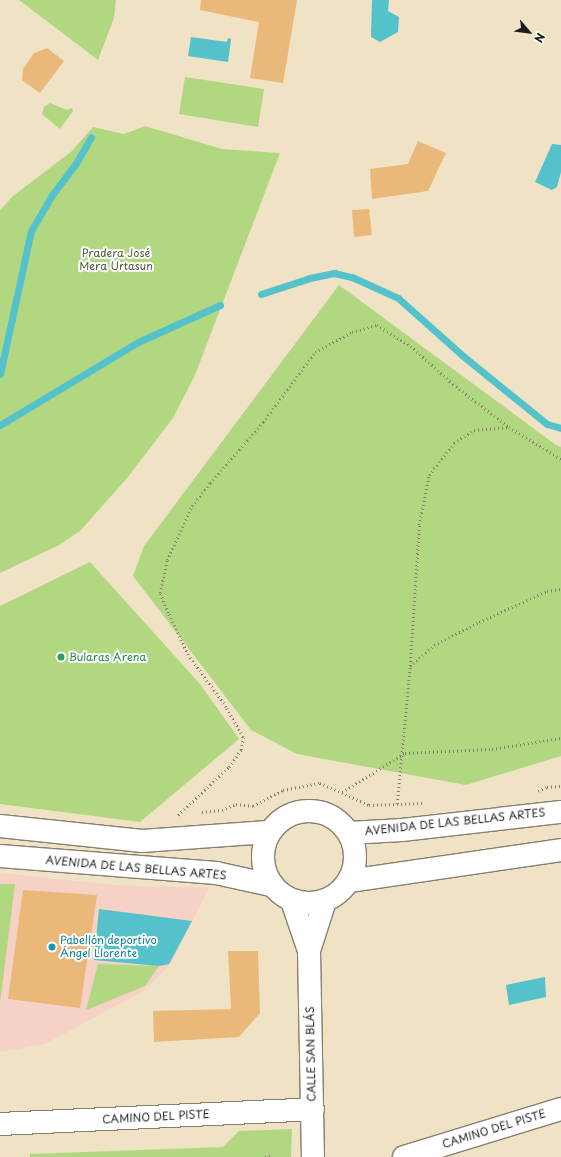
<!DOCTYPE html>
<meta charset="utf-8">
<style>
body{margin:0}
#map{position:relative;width:561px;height:1157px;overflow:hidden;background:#f0e2c5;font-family:"Playpen Sans",sans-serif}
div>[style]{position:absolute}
.built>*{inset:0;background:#f6d1c5}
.green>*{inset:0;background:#b2d781}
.water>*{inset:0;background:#55c2cb}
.stream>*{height:7px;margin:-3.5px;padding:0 3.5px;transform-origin:3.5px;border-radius:3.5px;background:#55c2cb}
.building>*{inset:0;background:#eab97a}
.path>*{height:2.5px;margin-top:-1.25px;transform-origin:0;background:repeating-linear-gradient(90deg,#867f70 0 1px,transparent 0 4px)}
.roads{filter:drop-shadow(1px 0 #867f70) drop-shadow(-1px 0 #867f70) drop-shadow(0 1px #867f70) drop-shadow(0 -1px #867f70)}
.minor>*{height:22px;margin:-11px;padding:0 11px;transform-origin:11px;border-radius:11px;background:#fff}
.minor>.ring{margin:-11px;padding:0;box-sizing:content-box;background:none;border:22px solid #fff;border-radius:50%}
.dots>*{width:11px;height:11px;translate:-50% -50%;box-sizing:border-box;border:2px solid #fff;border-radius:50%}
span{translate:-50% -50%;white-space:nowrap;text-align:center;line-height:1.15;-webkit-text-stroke:4px #fff;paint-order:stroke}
.park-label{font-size:11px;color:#505d3f}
.leisure-label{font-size:11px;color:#27864d}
.left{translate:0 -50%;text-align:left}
.street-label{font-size:11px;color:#1c1c1c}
.culture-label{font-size:11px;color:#0d838f}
.north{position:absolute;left:509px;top:12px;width:40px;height:40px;-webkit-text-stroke:3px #fff;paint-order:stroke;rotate:118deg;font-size:11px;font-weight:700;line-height:16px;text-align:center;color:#1c1c1c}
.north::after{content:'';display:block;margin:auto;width:14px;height:18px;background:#1c1c1c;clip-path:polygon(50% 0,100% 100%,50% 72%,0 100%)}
</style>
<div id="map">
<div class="built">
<div style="clip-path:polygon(0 873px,114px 885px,209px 888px,172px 962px,145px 990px,45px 1044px,0 1052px)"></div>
</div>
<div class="green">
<div style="clip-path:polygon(19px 0,116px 0,114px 18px,98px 60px)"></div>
<div style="clip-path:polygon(185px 77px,264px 89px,258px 127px,179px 114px)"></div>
<div style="clip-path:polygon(50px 103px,67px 110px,72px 108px,73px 111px,60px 129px,42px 114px,44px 107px)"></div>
<div style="clip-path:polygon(145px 126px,222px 149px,280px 153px,195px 375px,173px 418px,128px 477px,80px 531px,59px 545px,0 573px,0 210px,13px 196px,72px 151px,93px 127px,124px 134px)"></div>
<div style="clip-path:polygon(339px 285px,556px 445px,561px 447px,561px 756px,466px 785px,297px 754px,251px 730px,133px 576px,144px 546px)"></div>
<div style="clip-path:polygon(90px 562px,200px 684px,239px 739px,140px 822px,0 804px,0 606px)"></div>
<div style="clip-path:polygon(0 884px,15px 884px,0 1003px)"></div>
<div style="clip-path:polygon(98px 964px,159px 966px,145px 986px,86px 1010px)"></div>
<div style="clip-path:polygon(292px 1129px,291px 1157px,30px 1157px,30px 1154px,223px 1147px,239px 1131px)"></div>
</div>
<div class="water">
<div style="clip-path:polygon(372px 0,389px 0,388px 11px,399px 17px,398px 32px,380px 42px,371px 37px)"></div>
<div style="clip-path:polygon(191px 37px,227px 42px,228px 38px,231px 39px,228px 62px,188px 56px)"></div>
<div style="clip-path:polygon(552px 144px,561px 145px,561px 172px,557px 187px,552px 190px,535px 182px)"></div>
<div style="clip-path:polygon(99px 909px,192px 921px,169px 964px,159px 966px,94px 960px)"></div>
<div style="clip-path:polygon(545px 977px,546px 997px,509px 1005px,506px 985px)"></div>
</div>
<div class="stream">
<div style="left:261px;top:294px;width:52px;rotate:-18.1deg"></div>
<div style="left:310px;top:278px;width:25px;rotate:-12deg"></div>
<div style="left:334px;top:273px;width:18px;rotate:13deg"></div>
<div style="left:352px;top:277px;width:51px;rotate:24.5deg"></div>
<div style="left:398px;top:298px;width:87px;rotate:41.7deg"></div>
<div style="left:463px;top:356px;width:108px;rotate:39deg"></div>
<div style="left:547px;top:424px;width:15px;rotate:16deg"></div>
<div style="left:0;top:374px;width:146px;rotate:-77.8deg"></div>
<div style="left:31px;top:231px;width:42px;rotate:-59.7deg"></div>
<div style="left:52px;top:195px;width:38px;rotate:-53deg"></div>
<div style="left:75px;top:165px;width:32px;rotate:-60deg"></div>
<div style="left:0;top:425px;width:161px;rotate:-31deg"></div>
<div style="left:138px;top:342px;width:90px;rotate:-24.3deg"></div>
</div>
<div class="building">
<div style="clip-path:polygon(201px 0,297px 0,283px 83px,250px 78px,259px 22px,200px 10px)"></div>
<div style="clip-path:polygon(47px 48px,64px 61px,40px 93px,22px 80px,23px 69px,34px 53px)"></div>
<div style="clip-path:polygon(418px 141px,446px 153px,428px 191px,372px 199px,370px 169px,408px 164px)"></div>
<div style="clip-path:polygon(369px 209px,372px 235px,354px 237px,352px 210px)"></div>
<div style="clip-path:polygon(23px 890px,97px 895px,80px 1008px,8px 999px)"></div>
<div style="clip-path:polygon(228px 951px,258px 951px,260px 1013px,239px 1037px,154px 1042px,153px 1011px,231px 1009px)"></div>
</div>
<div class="path">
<div style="left:410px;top:666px;width:32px;rotate:-41deg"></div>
<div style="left:434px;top:645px;width:51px;rotate:-27.1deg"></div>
<div style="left:479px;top:622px;width:75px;rotate:-24.5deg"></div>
<div style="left:547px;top:591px;width:14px;rotate:-8deg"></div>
<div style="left:538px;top:791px;width:10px;rotate:-24deg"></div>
<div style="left:547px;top:787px;width:14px;rotate:-4deg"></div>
<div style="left:342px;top:792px;width:74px;rotate:-31.8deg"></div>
<div style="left:405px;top:753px;width:87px;rotate:-2.6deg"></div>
<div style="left:492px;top:749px;width:70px;rotate:-9.1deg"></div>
<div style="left:397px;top:804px;width:139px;rotate:-84.6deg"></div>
<div style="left:410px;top:666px;width:141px;rotate:-86.3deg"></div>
<div style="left:419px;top:525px;width:51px;rotate:-78.7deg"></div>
<div style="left:429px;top:475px;width:41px;rotate:-52deg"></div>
<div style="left:454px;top:443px;width:24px;rotate:-33deg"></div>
<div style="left:474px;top:430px;width:35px;rotate:-5deg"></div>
<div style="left:509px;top:427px;width:61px;rotate:31.6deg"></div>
<div style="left:202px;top:812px;width:20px;rotate:-6deg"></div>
<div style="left:222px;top:810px;width:15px;rotate:-23deg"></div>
<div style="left:236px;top:804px;width:17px;rotate:7deg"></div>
<div style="left:253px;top:806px;width:34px;rotate:-28deg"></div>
<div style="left:283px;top:790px;width:38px;rotate:-11deg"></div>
<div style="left:320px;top:783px;width:54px;rotate:24.2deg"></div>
<div style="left:369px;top:805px;width:55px;rotate:-2.1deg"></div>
<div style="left:178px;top:815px;width:70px;rotate:-43.3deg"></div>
<div style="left:229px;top:767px;width:21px;rotate:-55deg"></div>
<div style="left:241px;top:750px;width:13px;rotate:-81deg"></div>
<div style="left:243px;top:737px;width:34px;rotate:-120deg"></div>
<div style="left:226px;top:707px;width:64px;rotate:-126.2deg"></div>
<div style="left:188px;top:655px;width:47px;rotate:-115.5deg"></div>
<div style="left:168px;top:613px;width:22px;rotate:-112deg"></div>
<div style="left:160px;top:593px;width:34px;rotate:-78deg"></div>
<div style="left:167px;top:560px;width:60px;rotate:-65.2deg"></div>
<div style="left:192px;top:506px;width:29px;rotate:-52deg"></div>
<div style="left:210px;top:483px;width:81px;rotate:-49deg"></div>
<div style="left:263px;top:422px;width:87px;rotate:-53.4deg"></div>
<div style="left:315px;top:352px;width:42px;rotate:-28.4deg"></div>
<div style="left:352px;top:332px;width:26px;rotate:-16deg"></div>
<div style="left:377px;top:325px;width:40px;rotate:32deg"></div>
<div style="left:411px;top:346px;width:57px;rotate:42.1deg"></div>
<div style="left:453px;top:384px;width:71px;rotate:37.5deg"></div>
<div style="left:265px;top:1157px;width:6px;rotate:-18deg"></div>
</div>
<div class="roads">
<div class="minor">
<div class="ring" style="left:263px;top:811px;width:70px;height:70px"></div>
<div style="left:0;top:826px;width:143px;rotate:6deg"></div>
<div style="left:142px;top:841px;width:126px;rotate:-4.1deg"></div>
<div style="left:349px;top:833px;width:53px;rotate:-3.2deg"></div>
<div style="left:402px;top:830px;width:160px;rotate:-6.5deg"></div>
<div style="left:0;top:856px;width:217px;rotate:4.5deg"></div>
<div style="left:216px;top:873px;width:56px;rotate:12.3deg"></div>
<div style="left:349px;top:881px;width:214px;rotate:-8.3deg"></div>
<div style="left:292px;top:901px;width:53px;rotate:71.2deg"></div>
<div style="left:309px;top:951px;width:206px;rotate:88.9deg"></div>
<div style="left:309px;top:951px;width:52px;rotate:-72.3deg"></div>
<div style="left:0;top:1124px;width:313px;rotate:-2.7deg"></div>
<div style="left:404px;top:1157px;width:164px;rotate:-17deg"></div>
</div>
</div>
<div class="dots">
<div style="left:61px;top:657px;background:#2e9e5b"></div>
<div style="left:52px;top:947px;background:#0f9aa8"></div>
</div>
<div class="park-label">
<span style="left:116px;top:260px">Pradera José<br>Mera Urtasun</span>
</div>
<div class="leisure-label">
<span class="left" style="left:69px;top:657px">Bularas Arena</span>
</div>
<div class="street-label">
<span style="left:455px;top:822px;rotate:-6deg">AVENIDA DE LAS BELLAS ARTES</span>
<span style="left:136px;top:868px;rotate:5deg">AVENIDA DE LAS BELLAS ARTES</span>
<span style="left:311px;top:1054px;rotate:-91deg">CALLE SAN BLÁS</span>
<span style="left:156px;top:1117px;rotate:-3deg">CAMINO DEL PISTE</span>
<span style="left:494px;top:1129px;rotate:-17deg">CAMINO DEL PISTE</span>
</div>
<div class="culture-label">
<span class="left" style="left:60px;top:947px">Pabellón deportivo<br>Ángel Llorente</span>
</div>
<div class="north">N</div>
</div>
